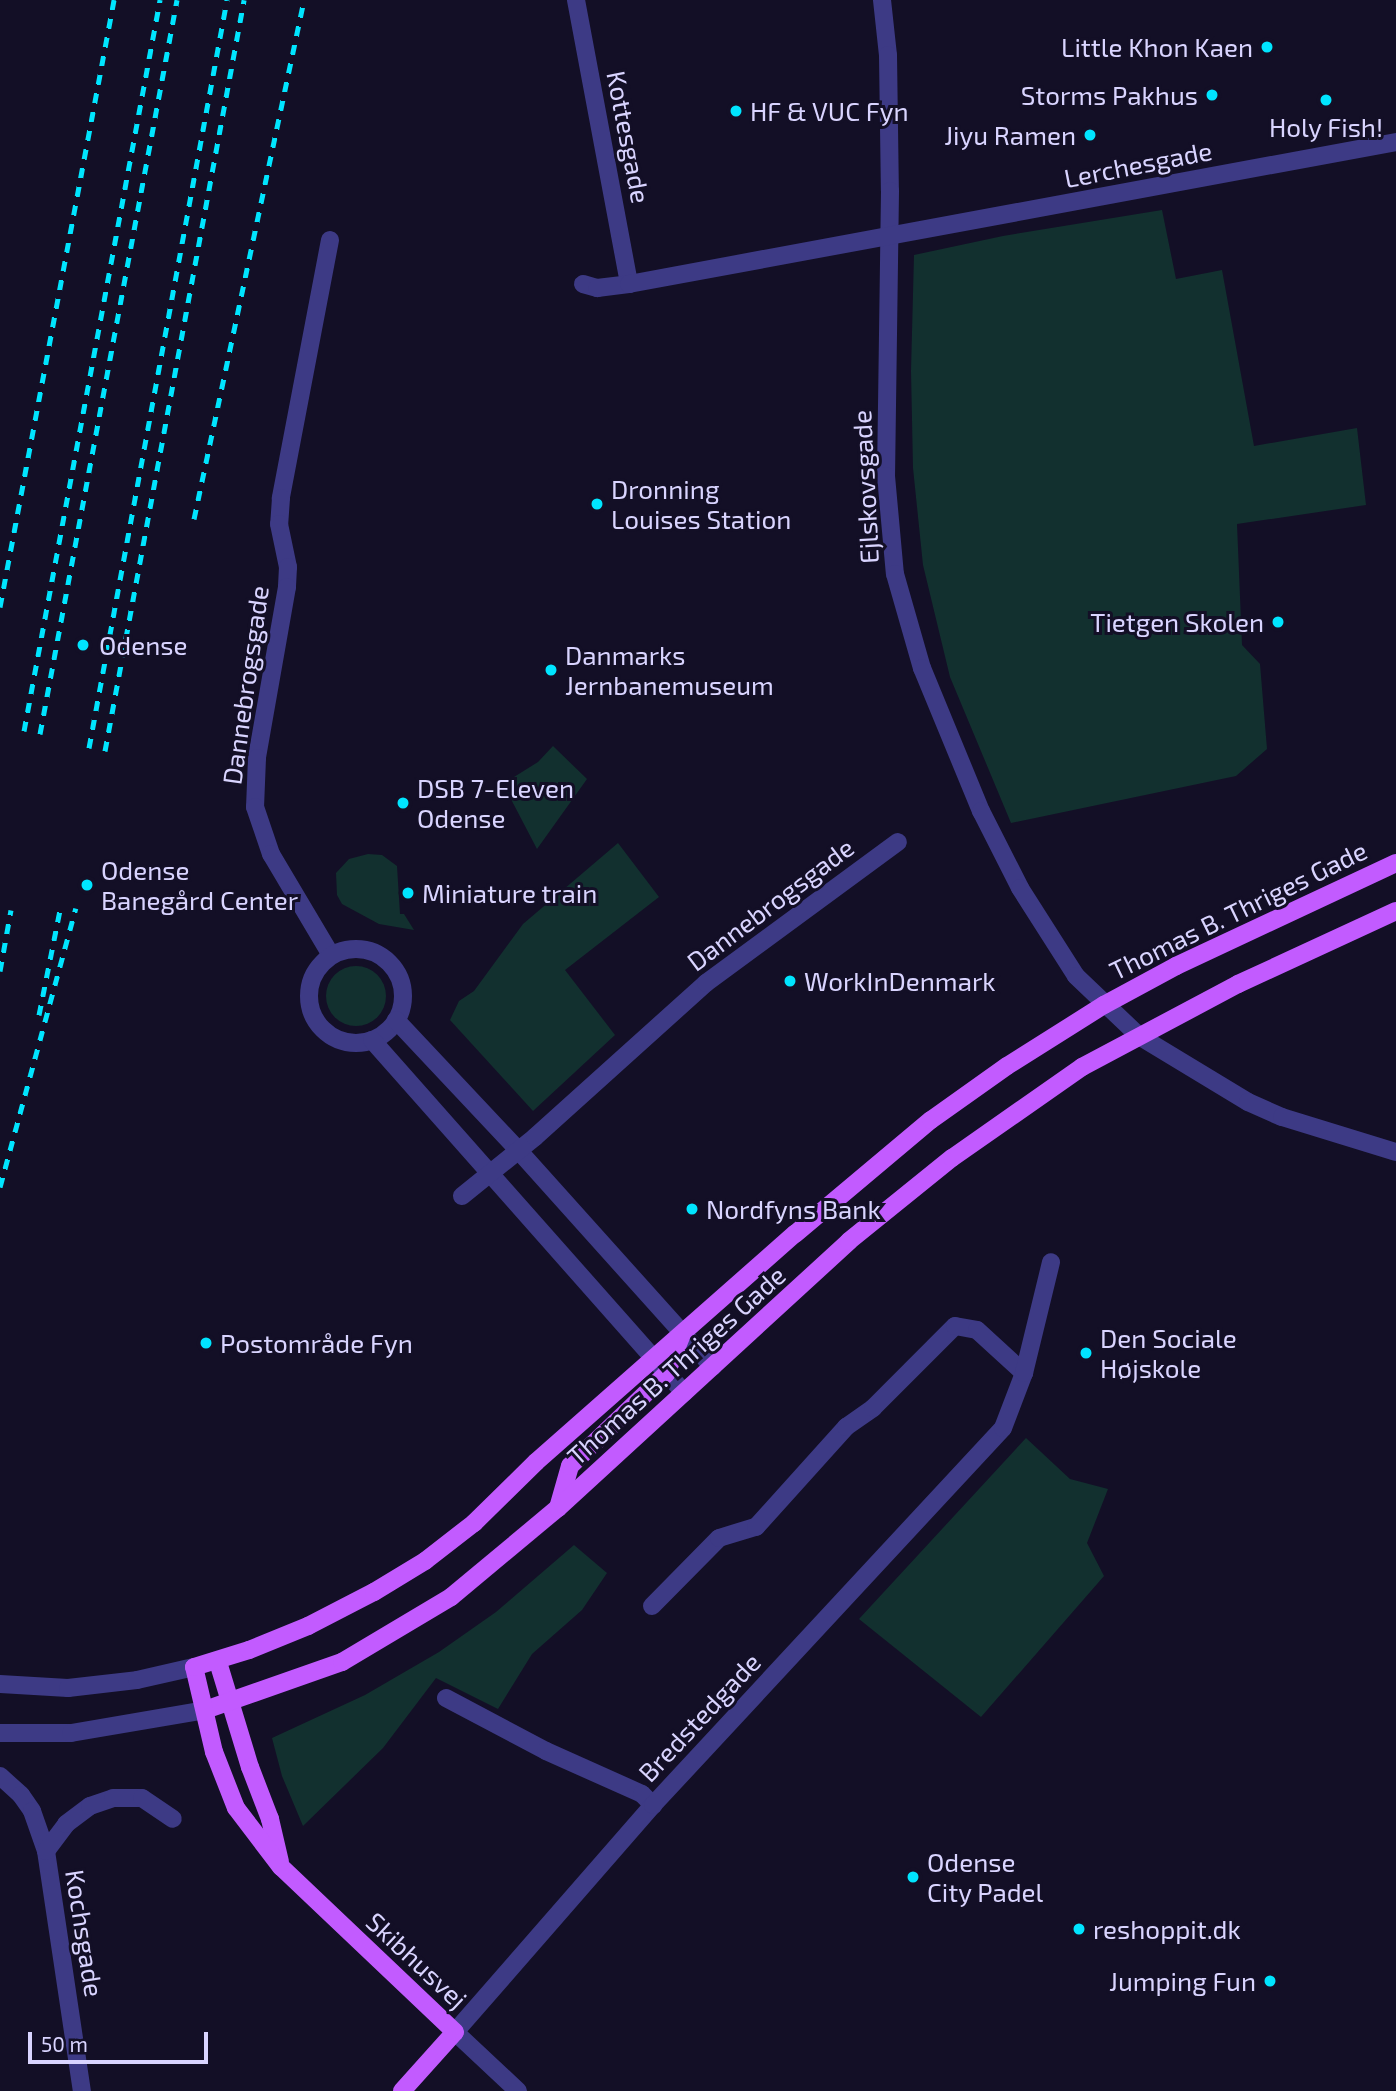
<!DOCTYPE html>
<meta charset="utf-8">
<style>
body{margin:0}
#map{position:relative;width:1396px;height:2091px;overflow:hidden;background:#130f26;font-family:"Exo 2",sans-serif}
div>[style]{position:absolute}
.green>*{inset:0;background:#12302f}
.round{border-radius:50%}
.minor>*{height:18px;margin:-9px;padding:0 9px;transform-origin:9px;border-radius:9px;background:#3d3a85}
.minor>.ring{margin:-9px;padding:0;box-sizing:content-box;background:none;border:18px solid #3d3a85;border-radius:50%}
.major>*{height:18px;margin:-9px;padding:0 9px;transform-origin:9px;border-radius:9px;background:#c25bff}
.rail>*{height:5px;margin-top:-2.5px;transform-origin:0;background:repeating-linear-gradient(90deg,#00e5ff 0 10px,transparent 0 19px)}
.dots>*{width:19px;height:19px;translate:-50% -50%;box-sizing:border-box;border:4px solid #130f26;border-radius:50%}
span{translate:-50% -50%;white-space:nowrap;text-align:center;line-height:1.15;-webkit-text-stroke:6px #130f26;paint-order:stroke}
.poi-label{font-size:26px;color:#d9d4ff}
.right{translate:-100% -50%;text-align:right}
.left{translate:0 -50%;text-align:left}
.street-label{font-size:26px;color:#d9d4ff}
.scale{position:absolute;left:28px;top:2032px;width:180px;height:32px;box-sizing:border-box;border:4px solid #d9d4ff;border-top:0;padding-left:9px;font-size:21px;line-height:24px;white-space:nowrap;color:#d9d4ff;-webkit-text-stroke:5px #130f26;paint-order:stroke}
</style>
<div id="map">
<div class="green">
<div style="clip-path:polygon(1162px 210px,1176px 279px,1222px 270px,1254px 446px,1357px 428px,1366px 505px,1237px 524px,1242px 645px,1260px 664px,1267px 749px,1236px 776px,1011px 823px,950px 677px,923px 565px,913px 468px,911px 371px,914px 255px,1003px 236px)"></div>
<div style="clip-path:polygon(553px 746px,587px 779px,537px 849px,503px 784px,538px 762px)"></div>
<div style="clip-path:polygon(618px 843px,659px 897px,565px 970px,615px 1035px,533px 1111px,450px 1020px,459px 1001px,474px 991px,523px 924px)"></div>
<div style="clip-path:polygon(368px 854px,382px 855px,397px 866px,400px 914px,404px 914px,414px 930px,379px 924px,342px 904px,337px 895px,336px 873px,349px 859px)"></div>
<div class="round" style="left:326px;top:966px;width:60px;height:60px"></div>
<div style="clip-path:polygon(1026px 1438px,1070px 1479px,1108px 1489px,1087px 1543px,1104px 1576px,981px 1717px,859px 1619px)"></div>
<div style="clip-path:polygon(574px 1545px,607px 1573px,582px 1610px,532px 1654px,498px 1709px,436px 1678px,383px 1748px,303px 1826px,282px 1776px,272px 1738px,365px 1695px,439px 1652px,496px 1612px)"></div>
</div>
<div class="minor">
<div style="left:576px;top:0;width:289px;rotate:79.4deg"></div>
<div style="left:882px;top:0;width:55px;rotate:83.8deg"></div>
<div style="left:888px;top:55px;width:136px;rotate:89.2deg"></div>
<div style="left:890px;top:191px;width:285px;rotate:90.8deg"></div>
<div style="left:886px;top:476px;width:98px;rotate:84.8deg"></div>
<div style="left:895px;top:574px;width:98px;rotate:74deg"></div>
<div style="left:922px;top:668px;width:155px;rotate:67.6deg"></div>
<div style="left:981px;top:811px;width:86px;rotate:63.1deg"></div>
<div style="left:1020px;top:888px;width:104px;rotate:57.5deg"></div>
<div style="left:1076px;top:976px;width:87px;rotate:43.6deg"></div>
<div style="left:1139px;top:1036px;width:127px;rotate:31.2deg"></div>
<div style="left:1248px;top:1102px;width:37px;rotate:24deg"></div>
<div style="left:1282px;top:1117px;width:119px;rotate:17.1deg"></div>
<div style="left:330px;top:240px;width:263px;rotate:100.8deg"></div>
<div style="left:281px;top:498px;width:26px;rotate:94deg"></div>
<div style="left:279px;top:524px;width:44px;rotate:78.2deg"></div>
<div style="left:288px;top:567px;width:20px;rotate:93deg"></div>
<div style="left:287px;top:587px;width:174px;rotate:100deg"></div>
<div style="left:257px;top:758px;width:49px;rotate:92.3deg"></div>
<div style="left:255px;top:807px;width:50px;rotate:71.2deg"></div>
<div style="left:271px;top:854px;width:117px;rotate:59.3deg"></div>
<div style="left:583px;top:284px;width:15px;rotate:16deg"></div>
<div style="left:597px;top:288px;width:32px;rotate:-7deg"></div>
<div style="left:629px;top:284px;width:780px;rotate:-10.49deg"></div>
<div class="ring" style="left:309px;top:949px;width:76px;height:76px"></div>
<div style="left:396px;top:1020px;width:180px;rotate:46.8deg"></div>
<div style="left:519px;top:1151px;width:290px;rotate:48.1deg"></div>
<div style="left:372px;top:1040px;width:471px;rotate:48.5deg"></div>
<div style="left:462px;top:1196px;width:94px;rotate:-38.9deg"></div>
<div style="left:535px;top:1137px;width:230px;rotate:-42deg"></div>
<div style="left:706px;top:983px;width:238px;rotate:-36.3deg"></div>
<div style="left:652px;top:1606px;width:95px;rotate:-45.4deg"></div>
<div style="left:719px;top:1538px;width:39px;rotate:-17deg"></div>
<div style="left:756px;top:1527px;width:135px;rotate:-48deg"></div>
<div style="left:846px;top:1427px;width:33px;rotate:-35deg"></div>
<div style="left:873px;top:1408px;width:116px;rotate:-45deg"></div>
<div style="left:955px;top:1326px;width:22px;rotate:10deg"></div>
<div style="left:977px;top:1330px;width:64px;rotate:42.5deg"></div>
<div style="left:0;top:1684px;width:68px;rotate:3.4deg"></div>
<div style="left:68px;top:1688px;width:69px;rotate:-6.6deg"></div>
<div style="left:137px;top:1680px;width:58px;rotate:-12.8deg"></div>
<div style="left:446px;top:1698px;width:113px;rotate:27.9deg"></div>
<div style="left:546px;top:1751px;width:105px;rotate:24.1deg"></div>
<div style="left:642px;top:1794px;width:16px;rotate:45deg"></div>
<div style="left:0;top:1733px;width:71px"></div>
<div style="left:71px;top:1733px;width:136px;rotate:-9.7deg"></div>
<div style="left:0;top:1776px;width:28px;rotate:42deg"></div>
<div style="left:21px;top:1795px;width:19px;rotate:55deg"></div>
<div style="left:32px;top:1811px;width:42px;rotate:70.7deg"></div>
<div style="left:46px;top:1851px;width:243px;rotate:81.5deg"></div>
<div style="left:46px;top:1851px;width:34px;rotate:-53deg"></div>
<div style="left:66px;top:1824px;width:30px;rotate:-37deg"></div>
<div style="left:90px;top:1806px;width:24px;rotate:-19deg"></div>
<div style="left:113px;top:1798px;width:29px"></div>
<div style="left:142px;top:1798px;width:37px;rotate:34deg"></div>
<div style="left:518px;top:2091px;width:86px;rotate:-136.9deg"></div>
<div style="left:455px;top:2032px;width:301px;rotate:-48.9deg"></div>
<div style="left:653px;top:1805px;width:514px;rotate:-47.13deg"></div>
<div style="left:1003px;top:1428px;width:59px;rotate:-69.1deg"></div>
<div style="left:1024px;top:1373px;width:114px;rotate:-76.3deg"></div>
</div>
<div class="major">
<div style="left:558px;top:1508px;width:44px;rotate:-74.1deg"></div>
<div style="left:570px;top:1466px;width:133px;rotate:-43.8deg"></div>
<div style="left:666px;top:1374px;width:40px;rotate:-68deg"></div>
<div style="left:218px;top:1662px;width:110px;rotate:73.1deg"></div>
<div style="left:250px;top:1767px;width:56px;rotate:69deg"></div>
<div style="left:270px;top:1819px;width:44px;rotate:76.9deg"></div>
<div style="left:205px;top:1710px;width:145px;rotate:-19.3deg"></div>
<div style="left:342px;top:1662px;width:127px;rotate:-30.8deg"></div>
<div style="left:451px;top:1597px;width:139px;rotate:-39.8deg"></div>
<div style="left:558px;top:1508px;width:395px;rotate:-42.5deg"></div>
<div style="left:849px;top:1241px;width:132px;rotate:-38.9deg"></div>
<div style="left:952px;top:1158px;width:159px;rotate:-35deg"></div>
<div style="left:1082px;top:1067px;width:177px;rotate:-28deg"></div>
<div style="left:1238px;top:984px;width:174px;rotate:-24.8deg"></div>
<div style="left:402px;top:2091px;width:79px;rotate:-48.1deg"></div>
<div style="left:455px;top:2032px;width:240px;rotate:-136.5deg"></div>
<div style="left:281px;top:1867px;width:74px;rotate:-127.3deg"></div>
<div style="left:236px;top:1808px;width:60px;rotate:-111.4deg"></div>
<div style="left:214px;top:1752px;width:87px;rotate:-103.2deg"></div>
<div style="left:194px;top:1667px;width:58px;rotate:-17.2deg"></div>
<div style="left:249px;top:1650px;width:64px;rotate:-22.1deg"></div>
<div style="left:308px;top:1626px;width:74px;rotate:-27.3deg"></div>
<div style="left:374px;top:1592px;width:60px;rotate:-31.3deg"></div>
<div style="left:425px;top:1561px;width:62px;rotate:-37.8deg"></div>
<div style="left:474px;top:1523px;width:87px;rotate:-44.5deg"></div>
<div style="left:536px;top:1462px;width:345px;rotate:-41.4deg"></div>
<div style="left:795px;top:1234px;width:177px;rotate:-40deg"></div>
<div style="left:931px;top:1120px;width:93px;rotate:-35.4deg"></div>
<div style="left:1007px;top:1066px;width:115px;rotate:-32.2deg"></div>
<div style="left:1104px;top:1005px;width:82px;rotate:-28.4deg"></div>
<div style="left:1176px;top:966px;width:243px;rotate:-25.1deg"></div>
</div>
<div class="rail">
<div style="left:194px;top:519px;width:531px;rotate:-78.03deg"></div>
<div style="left:0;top:607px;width:618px;rotate:-79.36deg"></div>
<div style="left:24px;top:731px;width:744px;rotate:-79.46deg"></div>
<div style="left:40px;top:734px;width:747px;rotate:-79.43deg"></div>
<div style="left:89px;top:748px;width:761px;rotate:-79.55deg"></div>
<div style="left:105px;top:751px;width:764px;rotate:-79.51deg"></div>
<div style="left:0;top:971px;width:62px;rotate:-79.8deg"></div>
<div style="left:39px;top:1015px;width:112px;rotate:-78.7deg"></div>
<div style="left:0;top:1187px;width:289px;rotate:-74.8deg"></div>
</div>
<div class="dots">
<div style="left:1267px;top:47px;background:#00e5ff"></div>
<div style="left:1212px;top:95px;background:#00e5ff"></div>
<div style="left:1326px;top:100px;background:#00e5ff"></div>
<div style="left:736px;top:111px;background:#00e5ff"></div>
<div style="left:1090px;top:135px;background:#00e5ff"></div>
<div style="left:597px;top:504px;background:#00e5ff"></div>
<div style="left:1278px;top:622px;background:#00e5ff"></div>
<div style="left:83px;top:645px;background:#00e5ff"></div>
<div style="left:551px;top:670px;background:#00e5ff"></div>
<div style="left:403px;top:803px;background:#00e5ff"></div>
<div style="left:87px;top:885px;background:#00e5ff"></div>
<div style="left:408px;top:893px;background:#00e5ff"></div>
<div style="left:790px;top:981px;background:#00e5ff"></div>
<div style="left:692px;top:1209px;background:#00e5ff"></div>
<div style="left:206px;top:1343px;background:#00e5ff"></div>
<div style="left:1086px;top:1353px;background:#00e5ff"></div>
<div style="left:913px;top:1877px;background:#00e5ff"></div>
<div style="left:1079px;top:1929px;background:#00e5ff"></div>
<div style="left:1270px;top:1981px;background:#00e5ff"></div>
</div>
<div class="poi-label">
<span class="right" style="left:1253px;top:47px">Little Khon Kaen</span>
<span class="right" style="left:1198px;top:95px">Storms Pakhus</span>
<span class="left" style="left:750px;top:111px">HF &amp; VUC Fyn</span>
<span style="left:1326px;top:127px">Holy Fish!</span>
<span class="right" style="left:1076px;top:135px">Jiyu Ramen</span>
<span class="left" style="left:611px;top:504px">Dronning<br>Louises Station</span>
<span class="right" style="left:1264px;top:622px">Tietgen Skolen</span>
<span class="left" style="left:99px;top:645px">Odense</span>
<span class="left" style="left:565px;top:670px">Danmarks<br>Jernbanemuseum</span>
<span class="left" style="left:417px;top:803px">DSB 7-Eleven<br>Odense</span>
<span class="left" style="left:101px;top:885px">Odense<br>Banegård Center</span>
<span class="left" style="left:422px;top:893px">Miniature train</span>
<span class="left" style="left:804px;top:981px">WorkInDenmark</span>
<span class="left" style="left:706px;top:1209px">Nordfyns Bank</span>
<span class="left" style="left:1100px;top:1353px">Den Sociale<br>Højskole</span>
<span class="left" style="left:220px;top:1343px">Postområde Fyn</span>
<span class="left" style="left:927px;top:1877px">Odense<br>City Padel</span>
<span class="left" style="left:1093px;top:1929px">reshoppit.dk</span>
<span class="right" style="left:1256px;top:1981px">Jumping Fun</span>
</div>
<div class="street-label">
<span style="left:629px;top:137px;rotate:79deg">Kottesgade</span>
<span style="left:1138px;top:164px;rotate:-11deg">Lerchesgade</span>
<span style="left:865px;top:487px;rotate:-93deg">Ejlskovsgade</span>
<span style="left:245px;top:685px;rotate:-82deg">Dannebrogsgade</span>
<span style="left:770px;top:904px;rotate:-37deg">Dannebrogsgade</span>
<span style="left:1238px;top:910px;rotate:-26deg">Thomas B. Thriges Gade</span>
<span style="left:676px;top:1365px;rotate:-42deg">Thomas B. Thriges Gade</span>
<span style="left:699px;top:1717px;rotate:-47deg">Bredstedgade</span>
<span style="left:85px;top:1933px;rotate:81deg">Kochsgade</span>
<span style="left:417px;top:1960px;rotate:43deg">Skibhusvej</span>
</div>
<div class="scale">50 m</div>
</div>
